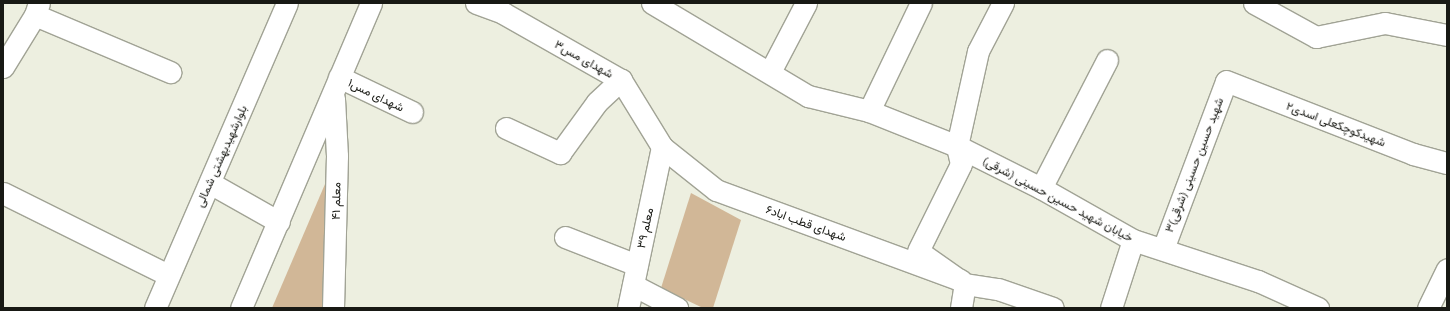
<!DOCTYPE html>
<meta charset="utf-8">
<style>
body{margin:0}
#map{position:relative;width:1450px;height:311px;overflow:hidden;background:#edefe0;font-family:"IBM Plex Sans",Vazirmatn,sans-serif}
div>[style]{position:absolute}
.green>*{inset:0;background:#d1b797}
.roads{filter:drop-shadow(1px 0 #a1a395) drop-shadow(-1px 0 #a1a395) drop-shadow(0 1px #a1a395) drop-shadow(0 -1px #a1a395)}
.minor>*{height:21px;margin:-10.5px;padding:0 10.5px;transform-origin:10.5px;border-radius:10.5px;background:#fff}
span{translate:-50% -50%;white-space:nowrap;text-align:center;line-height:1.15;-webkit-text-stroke:3px #fff;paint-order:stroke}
.street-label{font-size:12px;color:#181914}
.frame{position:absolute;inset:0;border:4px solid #181914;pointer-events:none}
</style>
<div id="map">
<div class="green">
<div style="clip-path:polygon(337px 156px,334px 308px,272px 308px)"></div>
<div style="clip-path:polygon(691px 193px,741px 220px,713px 308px,703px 308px,661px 288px)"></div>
</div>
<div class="roads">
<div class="minor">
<div style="left:476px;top:3px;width:29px;rotate:20deg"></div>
<div style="left:503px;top:13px;width:136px;rotate:29.6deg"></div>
<div style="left:621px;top:80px;width:79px;rotate:58.5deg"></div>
<div style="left:662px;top:147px;width:69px;rotate:38.5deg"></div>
<div style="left:716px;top:190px;width:260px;rotate:20.2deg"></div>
<div style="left:652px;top:3px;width:182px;rotate:30.8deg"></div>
<div style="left:808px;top:96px;width:63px;rotate:13.8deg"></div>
<div style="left:869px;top:111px;width:95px;rotate:21.7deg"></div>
<div style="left:957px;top:146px;width:94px;rotate:26.6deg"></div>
<div style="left:1041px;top:188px;width:106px;rotate:29.5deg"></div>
<div style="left:1133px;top:240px;width:132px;rotate:18.2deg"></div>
<div style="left:1258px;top:281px;width:66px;rotate:24.2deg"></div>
<div style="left:1254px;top:3px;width:71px;rotate:28.7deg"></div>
<div style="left:1316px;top:37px;width:70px;rotate:-11.5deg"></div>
<div style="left:1385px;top:23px;width:63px;rotate:11deg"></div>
<div style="left:35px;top:15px;width:147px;rotate:22.9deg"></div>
<div style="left:3px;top:67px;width:61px;rotate:-58.4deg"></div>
<div style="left:35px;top:15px;width:13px;rotate:-72deg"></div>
<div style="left:770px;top:72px;width:78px;rotate:-62.4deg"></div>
<div style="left:339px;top:77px;width:81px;rotate:25.6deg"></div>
<div style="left:869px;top:111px;width:120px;rotate:-64.3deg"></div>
<div style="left:506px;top:128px;width:60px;rotate:24.8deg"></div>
<div style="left:560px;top:153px;width:63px;rotate:-54deg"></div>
<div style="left:597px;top:102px;width:33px;rotate:-43deg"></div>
<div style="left:210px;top:183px;width:79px;rotate:29.5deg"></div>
<div style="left:1041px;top:188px;width:144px;rotate:-62.7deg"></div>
<div style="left:3px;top:193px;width:184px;rotate:26.4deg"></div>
<div style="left:565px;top:237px;width:77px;rotate:21.3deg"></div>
<div style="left:1163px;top:249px;width:179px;rotate:-69.4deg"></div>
<div style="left:1226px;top:81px;width:201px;rotate:21.3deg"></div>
<div style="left:1413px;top:154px;width:35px;rotate:15deg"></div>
<div style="left:965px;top:284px;width:33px;rotate:9deg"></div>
<div style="left:998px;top:289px;width:58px;rotate:19.1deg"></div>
<div style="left:633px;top:285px;width:50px;rotate:27.6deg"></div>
<div style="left:155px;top:308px;width:332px;rotate:-66.6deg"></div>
<div style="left:241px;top:308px;width:332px;rotate:-66.9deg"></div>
<div style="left:333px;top:308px;width:152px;rotate:-88.5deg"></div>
<div style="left:337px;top:156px;width:58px;rotate:-93deg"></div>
<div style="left:628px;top:308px;width:165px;rotate:-78.1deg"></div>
<div style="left:961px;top:308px;width:24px;rotate:-81deg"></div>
<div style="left:965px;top:284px;width:57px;rotate:-144.9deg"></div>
<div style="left:918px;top:251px;width:97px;rotate:-63.7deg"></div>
<div style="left:961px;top:164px;width:18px;rotate:-103deg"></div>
<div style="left:957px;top:146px;width:97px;rotate:-77.5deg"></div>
<div style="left:978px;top:51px;width:54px;rotate:-62.5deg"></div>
<div style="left:1111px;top:308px;width:71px;rotate:-72.1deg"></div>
<div style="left:1428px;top:308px;width:43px;rotate:-64deg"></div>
</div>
</div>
<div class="street-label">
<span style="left:584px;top:59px;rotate:29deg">شهدای مس۳</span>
<span style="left:376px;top:95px;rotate:26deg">شهدای مس۱</span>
<span style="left:1336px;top:124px;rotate:21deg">شهیدکوچکعلی اسدی۲</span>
<span style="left:221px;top:156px;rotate:-66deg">بلوارشهیدبهشتی شمالی</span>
<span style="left:1194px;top:165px;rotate:-69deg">شهید حسین حسینی (شرقی)۳</span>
<span style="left:1058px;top:199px;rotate:28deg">خیابان شهید حسین حسینی (شرقی)</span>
<span style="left:336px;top:201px;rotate:-89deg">معلم ۴۱</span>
<span style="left:806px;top:223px;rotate:20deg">شهدای قطب اباد۶</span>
<span style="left:645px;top:228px;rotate:-78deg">معلم ۳۹</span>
</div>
<div class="frame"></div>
</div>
